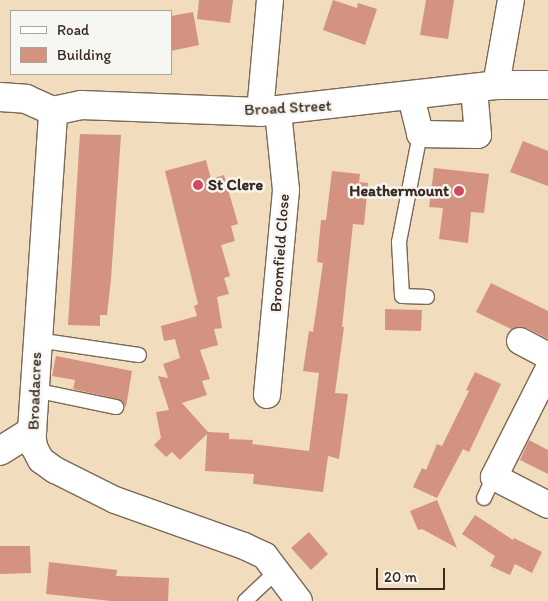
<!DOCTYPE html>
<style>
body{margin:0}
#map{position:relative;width:548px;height:601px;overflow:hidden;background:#f1dcbd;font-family:Itim,sans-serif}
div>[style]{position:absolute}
.building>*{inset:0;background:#d49380}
.roads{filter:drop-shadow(1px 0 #7b6856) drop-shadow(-1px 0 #7b6856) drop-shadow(0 1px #7b6856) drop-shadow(0 -1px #7b6856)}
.service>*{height:14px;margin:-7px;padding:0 7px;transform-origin:7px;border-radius:7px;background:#fff}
.minor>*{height:26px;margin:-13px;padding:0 13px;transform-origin:13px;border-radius:13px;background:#fff}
.tertiary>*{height:28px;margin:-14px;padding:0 14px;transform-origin:14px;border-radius:14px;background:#fff}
.dots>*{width:14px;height:14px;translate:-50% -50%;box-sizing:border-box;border:2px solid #f6f6f2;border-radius:50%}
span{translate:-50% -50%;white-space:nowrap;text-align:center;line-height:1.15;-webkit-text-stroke:5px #f6f6f2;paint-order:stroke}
.street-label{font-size:16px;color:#3b2a1e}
.poi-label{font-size:16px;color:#3b2a1e;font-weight:700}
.left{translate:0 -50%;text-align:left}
.right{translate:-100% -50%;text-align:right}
.legend{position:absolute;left:10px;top:10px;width:162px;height:65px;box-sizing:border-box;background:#f6f6f2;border:1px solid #aba49d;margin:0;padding:6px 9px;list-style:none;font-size:15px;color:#3b2a1e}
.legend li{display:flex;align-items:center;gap:10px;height:25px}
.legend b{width:25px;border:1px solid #aba49d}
.scale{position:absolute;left:376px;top:568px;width:69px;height:22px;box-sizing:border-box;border:2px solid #3b2a1e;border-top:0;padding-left:6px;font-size:15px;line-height:18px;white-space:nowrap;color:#3b2a1e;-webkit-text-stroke:4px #f6f6f2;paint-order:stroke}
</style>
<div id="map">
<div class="building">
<div style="clip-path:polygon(199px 0,233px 0,230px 23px,197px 19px)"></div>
<div style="clip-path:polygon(333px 0,357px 8px,358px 3px,377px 9px,365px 45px,323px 30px)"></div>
<div style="clip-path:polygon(426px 0,454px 0,448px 39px,420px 35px)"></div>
<div style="clip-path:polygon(193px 12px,199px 45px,171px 51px,171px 16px)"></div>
<div style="clip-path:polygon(80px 134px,121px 135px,111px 279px,107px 315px,100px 315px,100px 326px,68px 325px)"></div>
<div style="clip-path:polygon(523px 141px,548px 151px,548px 186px,510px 172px)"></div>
<div style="clip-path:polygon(206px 160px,211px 179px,224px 175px,238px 224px,231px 226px,235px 241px,221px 245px,230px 276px,224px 278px,229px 294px,217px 297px,222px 328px,214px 329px,218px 345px,200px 350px,210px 379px,202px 381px,207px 395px,182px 403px,208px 432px,229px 433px,229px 439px,253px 440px,252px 444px,309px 451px,319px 373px,303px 371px,309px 331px,313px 332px,323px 263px,317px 262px,321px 220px,326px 220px,332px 171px,360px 174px,359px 182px,368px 183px,364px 225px,353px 224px,342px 327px,344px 327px,335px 393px,348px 394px,339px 459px,328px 456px,323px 492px,253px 484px,254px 474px,205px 471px,207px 434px,180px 460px,172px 452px,166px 457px,154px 445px,161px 438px,156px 412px,169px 410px,158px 376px,168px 378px,163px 364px,180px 358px,175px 339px,164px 341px,161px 326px,197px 316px,194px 306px,198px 304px,165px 171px)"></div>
<div style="clip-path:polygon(434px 168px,489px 174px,484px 213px,471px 212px,468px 243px,439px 239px,443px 208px,429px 207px)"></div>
<div style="clip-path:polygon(491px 283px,548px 311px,548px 339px,527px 328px,511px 329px,476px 312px)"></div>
<div style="clip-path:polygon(385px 309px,422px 310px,421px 331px,385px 330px)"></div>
<div style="clip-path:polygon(56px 356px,132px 371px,126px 407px,118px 399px,73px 389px,75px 380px,52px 376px)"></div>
<div style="clip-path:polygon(475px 372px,501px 384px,469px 452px,463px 449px,437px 498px,413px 487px,422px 468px,426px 470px,437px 444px,442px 446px,469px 391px,466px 390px)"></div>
<div style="clip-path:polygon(529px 440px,548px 450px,548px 474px,520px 460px)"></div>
<div style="clip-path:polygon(437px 500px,457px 548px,422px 529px,418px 530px,410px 511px)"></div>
<div style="clip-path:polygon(475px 515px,513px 540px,514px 538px,542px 552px,532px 573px,515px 564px,510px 575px,490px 566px,495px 556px,462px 534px)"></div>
<div style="clip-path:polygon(309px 532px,328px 554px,311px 570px,291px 548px)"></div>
<div style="clip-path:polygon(0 546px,30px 546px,31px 573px,0 574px)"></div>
<div style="clip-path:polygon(49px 562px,117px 570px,116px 576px,169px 578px,168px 601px,111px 601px,46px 594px)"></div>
</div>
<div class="roads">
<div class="service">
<div style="left:420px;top:134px;width:110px;rotate:101deg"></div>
<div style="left:399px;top:242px;width:54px;rotate:86.8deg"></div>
<div style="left:402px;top:296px;width:25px;rotate:2deg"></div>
<div style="left:37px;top:340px;width:103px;rotate:8.4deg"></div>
<div style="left:34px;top:390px;width:84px;rotate:11.7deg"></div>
<div style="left:484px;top:498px;width:23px;rotate:-65deg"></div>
<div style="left:245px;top:601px;width:44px;rotate:-43.2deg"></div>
</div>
<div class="minor">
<div style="left:496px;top:85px;width:86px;rotate:-80deg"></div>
<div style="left:411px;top:97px;width:38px;rotate:76deg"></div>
<div style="left:420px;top:134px;width:58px;rotate:1deg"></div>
<div style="left:478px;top:135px;width:47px;rotate:-94.9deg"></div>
<div style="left:260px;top:112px;width:112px;rotate:-84.9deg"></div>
<div style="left:520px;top:341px;width:32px;rotate:28deg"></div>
<div style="left:548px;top:370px;width:120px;rotate:116.8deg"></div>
<div style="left:494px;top:477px;width:61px;rotate:27.4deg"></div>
<div style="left:267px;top:395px;width:206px;rotate:-84.7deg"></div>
<div style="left:286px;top:190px;width:79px;rotate:-95.8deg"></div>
<div style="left:32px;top:431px;width:16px;rotate:83deg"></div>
<div style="left:34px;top:447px;width:15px;rotate:62deg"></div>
<div style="left:41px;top:460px;width:17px;rotate:36deg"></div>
<div style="left:55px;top:470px;width:67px;rotate:26.6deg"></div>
<div style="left:115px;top:500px;width:137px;rotate:19.6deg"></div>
<div style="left:244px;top:546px;width:23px;rotate:25deg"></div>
<div style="left:265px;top:556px;width:56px;rotate:52.9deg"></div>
</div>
<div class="tertiary">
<div style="left:0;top:97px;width:26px;rotate:4deg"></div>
<div style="left:26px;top:99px;width:30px;rotate:24deg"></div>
<div style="left:53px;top:111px;width:29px;rotate:-12deg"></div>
<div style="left:81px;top:105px;width:179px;rotate:2.2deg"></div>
<div style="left:260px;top:112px;width:238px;rotate:-6.5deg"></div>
<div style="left:496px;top:85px;width:52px"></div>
<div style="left:0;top:451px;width:38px;rotate:-32deg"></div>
<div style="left:32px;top:431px;width:321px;rotate:-86.2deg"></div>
</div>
</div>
<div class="dots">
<div style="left:198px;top:185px;background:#d1495b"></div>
<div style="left:459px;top:191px;background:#d1495b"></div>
</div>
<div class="street-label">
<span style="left:288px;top:108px;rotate:-3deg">Broad Street</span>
<span style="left:280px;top:253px;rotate:-86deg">Broomfield Close</span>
<span style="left:35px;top:391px;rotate:-88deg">Broadacres</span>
</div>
<div class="poi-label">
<span class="left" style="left:208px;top:185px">St Clere</span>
<span class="right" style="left:449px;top:191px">Heathermount</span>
</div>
<ul class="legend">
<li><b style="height:6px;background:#fff"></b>Road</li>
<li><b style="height:14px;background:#d49380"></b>Building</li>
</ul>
<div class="scale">20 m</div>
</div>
